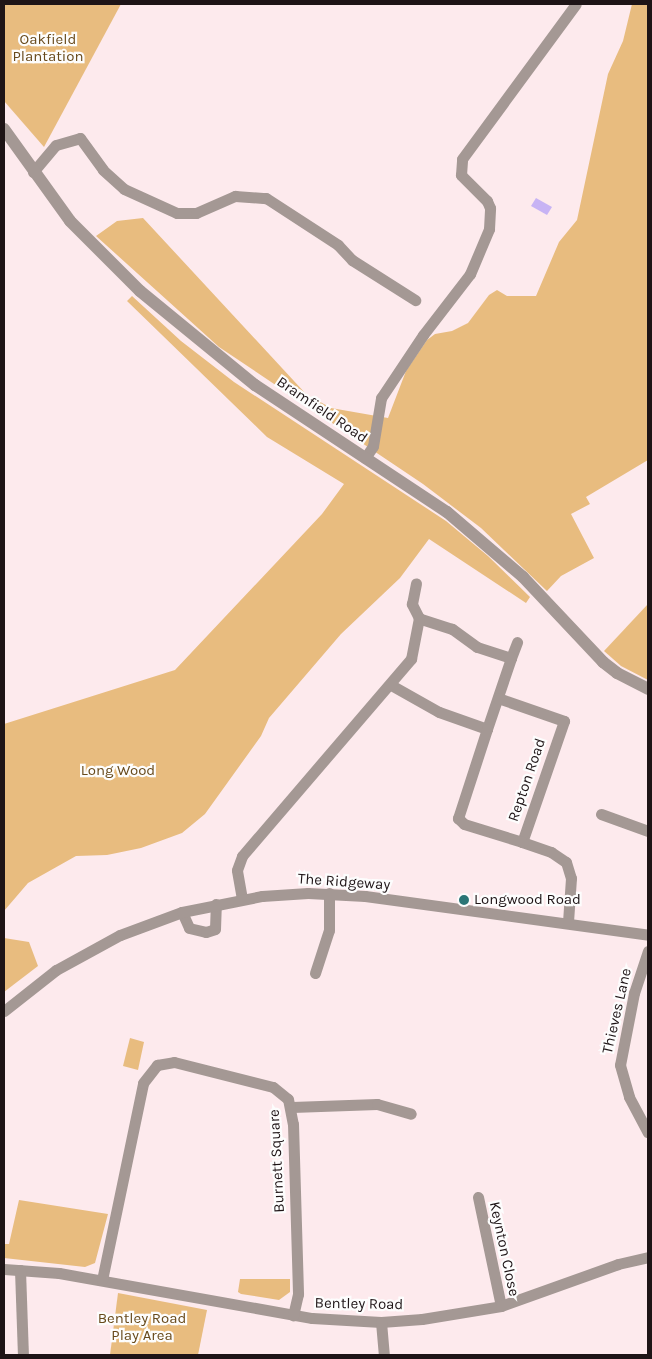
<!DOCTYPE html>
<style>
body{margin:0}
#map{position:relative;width:652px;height:1359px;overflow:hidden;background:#fdeaed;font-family:Karla,sans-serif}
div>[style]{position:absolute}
.green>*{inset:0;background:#e8bc7f}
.water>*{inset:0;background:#c7b3f4}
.minor>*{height:11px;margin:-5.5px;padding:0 5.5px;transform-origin:5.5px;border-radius:5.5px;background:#a49894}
.tertiary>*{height:12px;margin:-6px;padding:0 6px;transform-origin:6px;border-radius:6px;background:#a49894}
.dots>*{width:14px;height:14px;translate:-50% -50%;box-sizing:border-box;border:2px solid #fdfdfd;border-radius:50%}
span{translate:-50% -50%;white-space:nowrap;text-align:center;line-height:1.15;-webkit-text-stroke:4.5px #fdfdfd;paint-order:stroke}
.park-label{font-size:15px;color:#684a1c}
.street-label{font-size:15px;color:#1e1416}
.poi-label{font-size:15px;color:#1e1416}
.left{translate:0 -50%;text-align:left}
.frame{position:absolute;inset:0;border:5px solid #1e1416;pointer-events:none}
</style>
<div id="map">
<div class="green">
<div style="clip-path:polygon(4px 4px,121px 4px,44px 147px,4px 101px)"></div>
<div style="clip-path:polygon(632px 4px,648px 4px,648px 460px,586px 497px,590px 504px,571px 514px,594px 558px,561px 576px,547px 591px,481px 528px,423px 484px,219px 347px,96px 236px,117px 221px,143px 218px,306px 394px,331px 408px,388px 418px,406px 371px,427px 340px,435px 334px,452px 331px,468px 323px,489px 295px,497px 290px,507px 296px,536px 296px,559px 242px,577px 220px,608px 74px,623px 41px)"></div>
<div style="clip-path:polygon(132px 296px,181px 341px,234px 382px,446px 521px,488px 556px,530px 597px,526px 603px,429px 539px,400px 578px,341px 634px,269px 718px,261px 736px,205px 814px,182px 833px,141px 848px,107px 855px,76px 856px,28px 883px,4px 911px,4px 724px,175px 670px,322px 514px,344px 484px,267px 437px,127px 301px)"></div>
<div style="clip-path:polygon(648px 604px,648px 680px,621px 666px,604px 651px)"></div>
<div style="clip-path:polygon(4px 938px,29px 942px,38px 966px,4px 992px)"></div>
<div style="clip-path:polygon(130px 1038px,144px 1042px,138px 1070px,123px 1066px)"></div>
<div style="clip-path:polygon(19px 1200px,108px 1214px,95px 1263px,85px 1267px,4px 1258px,4px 1244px,9px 1244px)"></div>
<div style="clip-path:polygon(240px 1279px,290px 1279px,290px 1292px,279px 1300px,241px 1294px,238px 1292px)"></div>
<div style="clip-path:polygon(118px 1293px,207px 1310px,198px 1355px,110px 1355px)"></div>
</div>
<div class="water">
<div style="clip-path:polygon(536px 198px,552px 207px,547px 215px,531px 206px)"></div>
</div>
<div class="minor">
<div style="left:33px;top:172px;width:35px;rotate:-50deg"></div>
<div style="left:56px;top:145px;width:25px;rotate:-16deg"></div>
<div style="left:80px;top:138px;width:39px;rotate:54deg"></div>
<div style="left:103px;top:170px;width:28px;rotate:42deg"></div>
<div style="left:124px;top:189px;width:58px;rotate:24.4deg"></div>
<div style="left:177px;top:213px;width:19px"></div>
<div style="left:196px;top:213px;width:43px;rotate:-23.6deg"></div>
<div style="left:235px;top:196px;width:31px;rotate:4deg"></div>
<div style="left:266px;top:198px;width:86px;rotate:33.1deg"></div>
<div style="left:338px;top:245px;width:21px;rotate:47deg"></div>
<div style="left:352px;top:260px;width:75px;rotate:32.4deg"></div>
<div style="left:365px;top:458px;width:14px;rotate:-56deg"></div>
<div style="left:373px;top:446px;width:49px;rotate:-80.5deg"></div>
<div style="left:381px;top:398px;width:76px;rotate:-56.3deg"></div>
<div style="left:423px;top:335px;width:77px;rotate:-52.4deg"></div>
<div style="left:470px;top:274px;width:49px;rotate:-67.1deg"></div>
<div style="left:489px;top:229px;width:21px;rotate:-87deg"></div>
<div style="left:490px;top:208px;width:8px;rotate:-113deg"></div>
<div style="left:487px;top:201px;width:37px;rotate:-135deg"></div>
<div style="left:461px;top:175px;width:16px;rotate:-86deg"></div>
<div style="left:462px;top:159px;width:192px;rotate:-53.7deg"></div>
<div style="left:511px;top:658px;width:17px;rotate:-69deg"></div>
<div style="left:391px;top:685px;width:55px;rotate:29.4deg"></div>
<div style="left:439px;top:712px;width:51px;rotate:19.5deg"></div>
<div style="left:487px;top:729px;width:75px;rotate:-71.3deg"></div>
<div style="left:511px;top:658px;width:36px;rotate:-162deg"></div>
<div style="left:477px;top:647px;width:31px;rotate:-144deg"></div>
<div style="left:452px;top:629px;width:35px;rotate:-162deg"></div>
<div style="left:419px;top:618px;width:16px;rotate:-117deg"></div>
<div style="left:412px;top:604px;width:21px;rotate:-79deg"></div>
<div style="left:498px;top:698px;width:70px;rotate:19.2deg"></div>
<div style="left:564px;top:721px;width:128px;rotate:109.1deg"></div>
<div style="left:522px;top:842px;width:31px;rotate:19deg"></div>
<div style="left:551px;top:852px;width:18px;rotate:34deg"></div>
<div style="left:566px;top:862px;width:17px;rotate:73deg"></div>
<div style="left:571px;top:878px;width:44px;rotate:93.9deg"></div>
<div style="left:487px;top:729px;width:94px;rotate:108deg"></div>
<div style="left:458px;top:818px;width:8px;rotate:45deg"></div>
<div style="left:464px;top:824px;width:61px;rotate:17.2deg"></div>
<div style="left:601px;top:814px;width:50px;rotate:19.9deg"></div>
<div style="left:242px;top:899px;width:29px;rotate:-100deg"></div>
<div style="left:237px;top:870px;width:15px;rotate:-70deg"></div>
<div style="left:242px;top:856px;width:260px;rotate:-49.4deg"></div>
<div style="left:411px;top:659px;width:42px;rotate:-79deg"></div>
<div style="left:182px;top:912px;width:17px;rotate:66deg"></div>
<div style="left:189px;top:928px;width:17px;rotate:13deg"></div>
<div style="left:206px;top:932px;width:9px;rotate:-18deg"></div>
<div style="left:215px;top:929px;width:25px;rotate:-88deg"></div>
<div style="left:648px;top:951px;width:44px;rotate:108.4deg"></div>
<div style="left:634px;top:993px;width:73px;rotate:101deg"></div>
<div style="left:620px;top:1065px;width:33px;rotate:74deg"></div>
<div style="left:629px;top:1097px;width:40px;rotate:62deg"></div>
<div style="left:315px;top:973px;width:45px;rotate:-72deg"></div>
<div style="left:329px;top:930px;width:37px;rotate:-90deg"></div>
<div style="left:4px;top:1011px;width:66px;rotate:-38.3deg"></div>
<div style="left:56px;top:970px;width:73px;rotate:-28.7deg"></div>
<div style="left:120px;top:935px;width:66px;rotate:-20.4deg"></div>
<div style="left:182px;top:912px;width:82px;rotate:-11.3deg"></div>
<div style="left:262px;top:896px;width:46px;rotate:-3.7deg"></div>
<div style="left:308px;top:893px;width:57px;rotate:3deg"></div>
<div style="left:365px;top:896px;width:286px;rotate:7.8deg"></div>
<div style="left:292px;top:1107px;width:85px;rotate:-2deg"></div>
<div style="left:377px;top:1104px;width:35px;rotate:16deg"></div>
<div style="left:478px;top:1197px;width:111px;rotate:78.1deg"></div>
<div style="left:4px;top:1269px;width:55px;rotate:4.2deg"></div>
<div style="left:59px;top:1273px;width:257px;rotate:10.1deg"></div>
<div style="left:312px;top:1318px;width:69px;rotate:3.3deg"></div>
<div style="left:381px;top:1322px;width:41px;rotate:-4.2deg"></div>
<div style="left:422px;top:1319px;width:80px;rotate:-9.3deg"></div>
<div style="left:501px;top:1306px;width:124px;rotate:-19.7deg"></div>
<div style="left:618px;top:1264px;width:31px;rotate:-13deg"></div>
<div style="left:20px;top:1270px;width:85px;rotate:88deg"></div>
<div style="left:102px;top:1280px;width:201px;rotate:-78.2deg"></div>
<div style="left:143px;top:1083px;width:23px;rotate:-52deg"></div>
<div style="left:157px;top:1065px;width:17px;rotate:-10deg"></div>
<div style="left:174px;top:1062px;width:102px;rotate:14.2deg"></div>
<div style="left:273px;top:1087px;width:19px;rotate:39deg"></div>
<div style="left:288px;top:1099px;width:25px;rotate:79deg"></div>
<div style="left:293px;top:1124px;width:170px;rotate:88.3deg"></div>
<div style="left:298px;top:1294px;width:22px;rotate:103deg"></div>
<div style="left:381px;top:1322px;width:33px;rotate:85deg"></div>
</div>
<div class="tertiary">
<div style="left:4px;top:129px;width:113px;rotate:54.3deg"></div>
<div style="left:70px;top:221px;width:99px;rotate:45deg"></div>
<div style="left:140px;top:291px;width:149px;rotate:39.3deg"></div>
<div style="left:255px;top:385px;width:230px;rotate:33.5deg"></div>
<div style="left:447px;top:512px;width:100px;rotate:40.5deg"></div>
<div style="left:523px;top:577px;width:117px;rotate:46.7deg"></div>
<div style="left:603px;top:662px;width:18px;rotate:38deg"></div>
<div style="left:617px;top:673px;width:35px;rotate:27deg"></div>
</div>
<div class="dots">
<div style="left:464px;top:900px;background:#2b7576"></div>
</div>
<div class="park-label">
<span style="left:48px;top:48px">Oakfield<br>Plantation</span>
<span style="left:118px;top:771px">Long Wood</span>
<span style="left:142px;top:1327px">Bentley Road<br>Play Area</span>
</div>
<div class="street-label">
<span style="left:322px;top:410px;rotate:34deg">Bramfield Road</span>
<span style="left:527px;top:780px;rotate:-71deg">Repton Road</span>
<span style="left:344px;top:882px;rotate:4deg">The Ridgeway</span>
<span style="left:617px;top:1011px;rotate:-77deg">Thieves Lane</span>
<span style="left:277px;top:1161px;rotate:-93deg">Burnett Square</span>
<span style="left:504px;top:1249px;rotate:78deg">Keynton Close</span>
<span style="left:359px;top:1304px;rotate:1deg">Bentley Road</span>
</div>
<div class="poi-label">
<span class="left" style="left:474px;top:900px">Longwood Road</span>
</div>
<div class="frame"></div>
</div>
